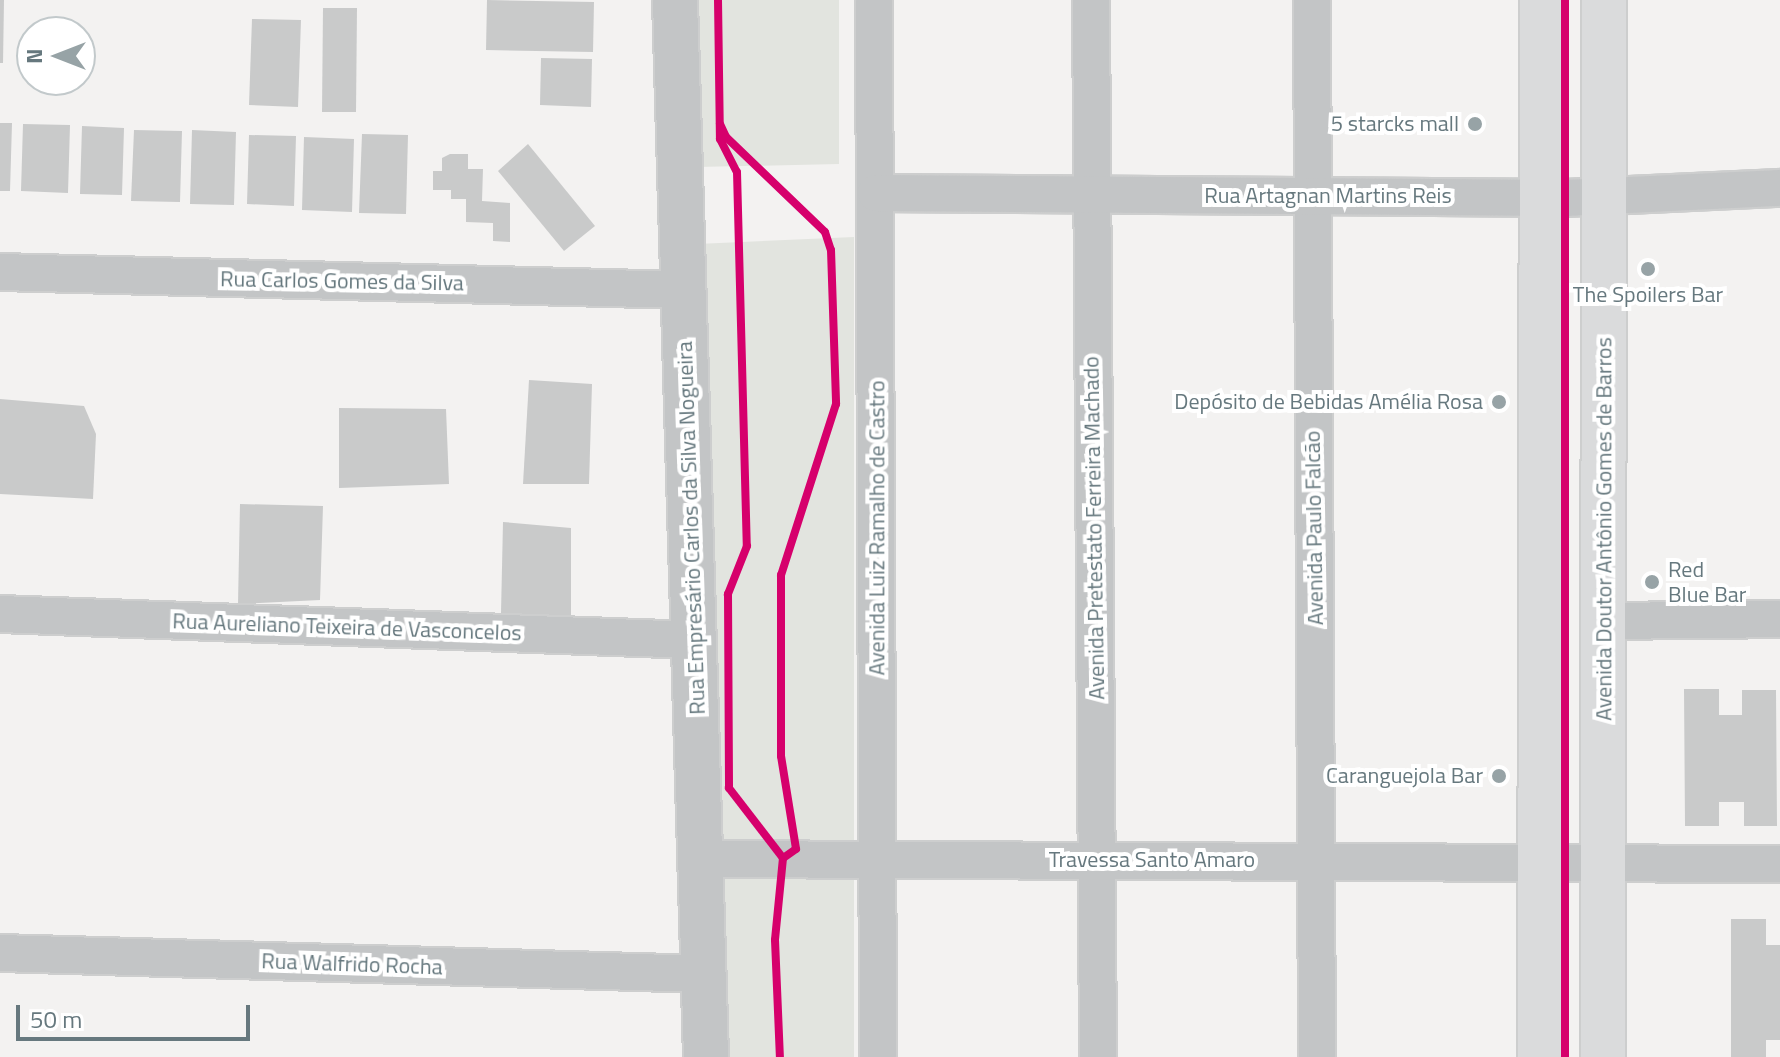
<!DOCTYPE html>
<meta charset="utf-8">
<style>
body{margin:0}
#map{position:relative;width:1780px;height:1057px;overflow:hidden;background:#f3f2f1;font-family:"Titillium Web",sans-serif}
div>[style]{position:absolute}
.green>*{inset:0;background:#e2e4df}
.building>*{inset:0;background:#c9caca}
.roads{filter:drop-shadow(2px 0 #cdcece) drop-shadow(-2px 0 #cdcece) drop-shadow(0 2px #cdcece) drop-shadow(0 -2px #cdcece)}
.minor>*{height:36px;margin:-18px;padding:0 18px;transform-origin:18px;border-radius:18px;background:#c3c5c6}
.tertiary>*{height:44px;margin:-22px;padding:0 22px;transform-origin:22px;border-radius:22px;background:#c3c5c6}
.secondary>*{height:44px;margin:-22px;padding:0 22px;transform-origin:22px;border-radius:22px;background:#dadbdc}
.cycleway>*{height:8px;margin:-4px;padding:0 4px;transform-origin:4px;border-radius:4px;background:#d6006c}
.dots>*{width:22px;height:22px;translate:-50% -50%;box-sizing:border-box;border:4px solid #fff;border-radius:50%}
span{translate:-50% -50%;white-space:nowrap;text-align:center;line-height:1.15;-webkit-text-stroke:8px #fff;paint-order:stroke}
.poi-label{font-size:22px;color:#66787e}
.right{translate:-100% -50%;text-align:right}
.left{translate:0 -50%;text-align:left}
.street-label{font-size:22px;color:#66787e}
.north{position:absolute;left:16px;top:16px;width:80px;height:80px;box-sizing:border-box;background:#fff;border:2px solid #c2c9cb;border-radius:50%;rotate:270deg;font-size:22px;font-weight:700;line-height:32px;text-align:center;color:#66787e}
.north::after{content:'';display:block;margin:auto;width:28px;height:36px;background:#97a3a6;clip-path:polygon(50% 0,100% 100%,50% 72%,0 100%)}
.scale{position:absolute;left:16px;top:1005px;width:234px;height:36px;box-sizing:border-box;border:4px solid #66787e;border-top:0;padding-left:10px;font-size:24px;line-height:28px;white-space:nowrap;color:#66787e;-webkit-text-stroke:6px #fff;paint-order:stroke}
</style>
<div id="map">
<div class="green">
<div style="clip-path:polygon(693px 0,839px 0,839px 164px,697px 167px)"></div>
<div style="clip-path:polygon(854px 237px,854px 1057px,719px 1057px,697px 244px)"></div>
</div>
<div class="building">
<div style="clip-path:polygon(0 0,4px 0,3px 63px,0 63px)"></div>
<div style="clip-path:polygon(487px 0,594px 2px,593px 52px,486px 50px)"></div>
<div style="clip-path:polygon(323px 8px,357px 8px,356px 112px,322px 112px)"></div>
<div style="clip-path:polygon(252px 19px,301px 20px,298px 107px,249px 105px)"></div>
<div style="clip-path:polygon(541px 58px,592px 59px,591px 107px,540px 105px)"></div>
<div style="clip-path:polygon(0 123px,12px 123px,10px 191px,0 191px)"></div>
<div style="clip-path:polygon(23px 124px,70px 125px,68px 193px,21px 191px)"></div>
<div style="clip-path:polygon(82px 126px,124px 128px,122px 195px,80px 194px)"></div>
<div style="clip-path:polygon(134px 130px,182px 131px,180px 202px,131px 201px)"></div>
<div style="clip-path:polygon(192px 130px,236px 132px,234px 205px,190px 204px)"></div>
<div style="clip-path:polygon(362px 134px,408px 135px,406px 214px,359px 213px)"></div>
<div style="clip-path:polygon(249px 135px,296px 136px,294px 206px,247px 204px)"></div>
<div style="clip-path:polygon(304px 137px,354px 139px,352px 212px,302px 210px)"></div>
<div style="clip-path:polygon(528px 144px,595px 226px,564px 251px,498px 171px)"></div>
<div style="clip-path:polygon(450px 154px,468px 154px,468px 169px,483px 169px,482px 201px,510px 203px,510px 242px,493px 241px,493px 223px,466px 222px,466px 199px,451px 199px,451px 190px,433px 190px,433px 171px,442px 171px,442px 158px)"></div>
<div style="clip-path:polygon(529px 380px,592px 384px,589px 484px,523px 484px)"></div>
<div style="clip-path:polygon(0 399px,84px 406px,96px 434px,93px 499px,0 494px)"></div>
<div style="clip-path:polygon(339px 408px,446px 409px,449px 484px,339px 488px)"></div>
<div style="clip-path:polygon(240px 504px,323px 506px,320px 600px,238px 604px)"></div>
<div style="clip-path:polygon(503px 522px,571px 528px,571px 619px,501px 613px)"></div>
<div style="clip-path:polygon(1684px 689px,1719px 689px,1719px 715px,1742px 715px,1742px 690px,1776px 690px,1777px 826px,1744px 826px,1744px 802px,1719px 802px,1719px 826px,1685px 826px)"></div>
<div style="clip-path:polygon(1731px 919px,1766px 919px,1766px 945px,1780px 945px,1780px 1040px,1766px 1040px,1766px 1057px,1731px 1057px)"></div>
</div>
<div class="roads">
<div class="minor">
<div style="left:874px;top:0;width:1057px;rotate:89.78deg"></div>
<div style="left:1091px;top:0;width:1057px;rotate:89.62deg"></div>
<div style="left:1312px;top:0;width:1057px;rotate:89.73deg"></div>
<div style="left:876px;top:193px;width:689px;rotate:0.42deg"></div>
<div style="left:1565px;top:198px;width:215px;rotate:-2.7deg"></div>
<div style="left:0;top:272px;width:684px;rotate:1.51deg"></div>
<div style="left:0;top:614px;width:694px;rotate:2.15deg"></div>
<div style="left:1603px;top:621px;width:177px;rotate:-0.6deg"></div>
<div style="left:700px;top:859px;width:1080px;rotate:0.27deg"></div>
<div style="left:0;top:953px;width:703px;rotate:1.71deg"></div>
</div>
<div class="tertiary">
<div style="left:675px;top:0;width:1057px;rotate:88.32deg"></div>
</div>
<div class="secondary">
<div style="left:1540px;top:1057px;width:1057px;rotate:-89.89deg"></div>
<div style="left:1603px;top:1057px;width:1057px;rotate:-89.95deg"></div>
</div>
</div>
<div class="cycleway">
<div style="left:718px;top:0;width:139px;rotate:89.2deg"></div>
<div style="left:720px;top:139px;width:37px;rotate:63deg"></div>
<div style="left:737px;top:172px;width:374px;rotate:88.5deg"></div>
<div style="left:747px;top:546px;width:52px;rotate:111.6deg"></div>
<div style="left:728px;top:594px;width:194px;rotate:89.7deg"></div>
<div style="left:729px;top:788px;width:88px;rotate:52.4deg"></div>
<div style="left:1565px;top:0;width:1057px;rotate:90deg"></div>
<div style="left:720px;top:124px;width:14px;rotate:65deg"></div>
<div style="left:726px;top:137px;width:137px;rotate:43.8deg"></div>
<div style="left:825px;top:232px;width:19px;rotate:72deg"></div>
<div style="left:831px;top:250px;width:154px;rotate:88.1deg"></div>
<div style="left:836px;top:404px;width:180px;rotate:107.8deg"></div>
<div style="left:781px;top:575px;width:181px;rotate:90deg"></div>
<div style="left:781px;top:756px;width:94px;rotate:80.8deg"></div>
<div style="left:796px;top:849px;width:16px;rotate:145deg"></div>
<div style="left:783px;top:858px;width:82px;rotate:95.6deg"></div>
<div style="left:775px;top:940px;width:117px;rotate:87.6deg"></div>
</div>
<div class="dots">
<div style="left:1475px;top:124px;background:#97a3a6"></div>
<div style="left:1648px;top:269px;background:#97a3a6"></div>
<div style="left:1499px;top:402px;background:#97a3a6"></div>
<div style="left:1652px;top:582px;background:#97a3a6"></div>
<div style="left:1499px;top:776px;background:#97a3a6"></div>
</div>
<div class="poi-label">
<span class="right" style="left:1459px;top:124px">5 starcks mall</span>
<span style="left:1648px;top:295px">The Spoilers Bar</span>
<span class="right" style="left:1483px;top:402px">Depósito de Bebidas Amélia Rosa</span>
<span class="left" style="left:1668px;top:582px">Red<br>Blue Bar</span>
<span class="right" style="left:1483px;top:776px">Caranguejola Bar</span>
</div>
<div class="street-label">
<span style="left:1328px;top:196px">Rua Artagnan Martins Reis</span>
<span style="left:342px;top:281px;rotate:1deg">Rua Carlos Gomes da Silva</span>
<span style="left:691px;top:528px;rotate:-92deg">Rua Empresário Carlos da Silva Nogueira</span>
<span style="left:877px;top:528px;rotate:-90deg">Avenida Luiz Ramalho de Castro</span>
<span style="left:1094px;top:528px;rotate:-91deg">Avenida Pretestato Ferreira Machado</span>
<span style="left:1314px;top:528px;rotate:-91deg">Avenida Paulo Falcão</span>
<span style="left:1604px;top:529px;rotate:-90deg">Avenida Doutor Antônio Gomes de Barros</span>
<span style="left:347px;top:627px;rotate:2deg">Rua Aureliano Teixeira de Vasconcelos</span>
<span style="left:1152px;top:860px">Travessa Santo Amaro</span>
<span style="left:352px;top:964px;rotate:2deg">Rua Walfrido Rocha</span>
</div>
<div class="north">N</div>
<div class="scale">50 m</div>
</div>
